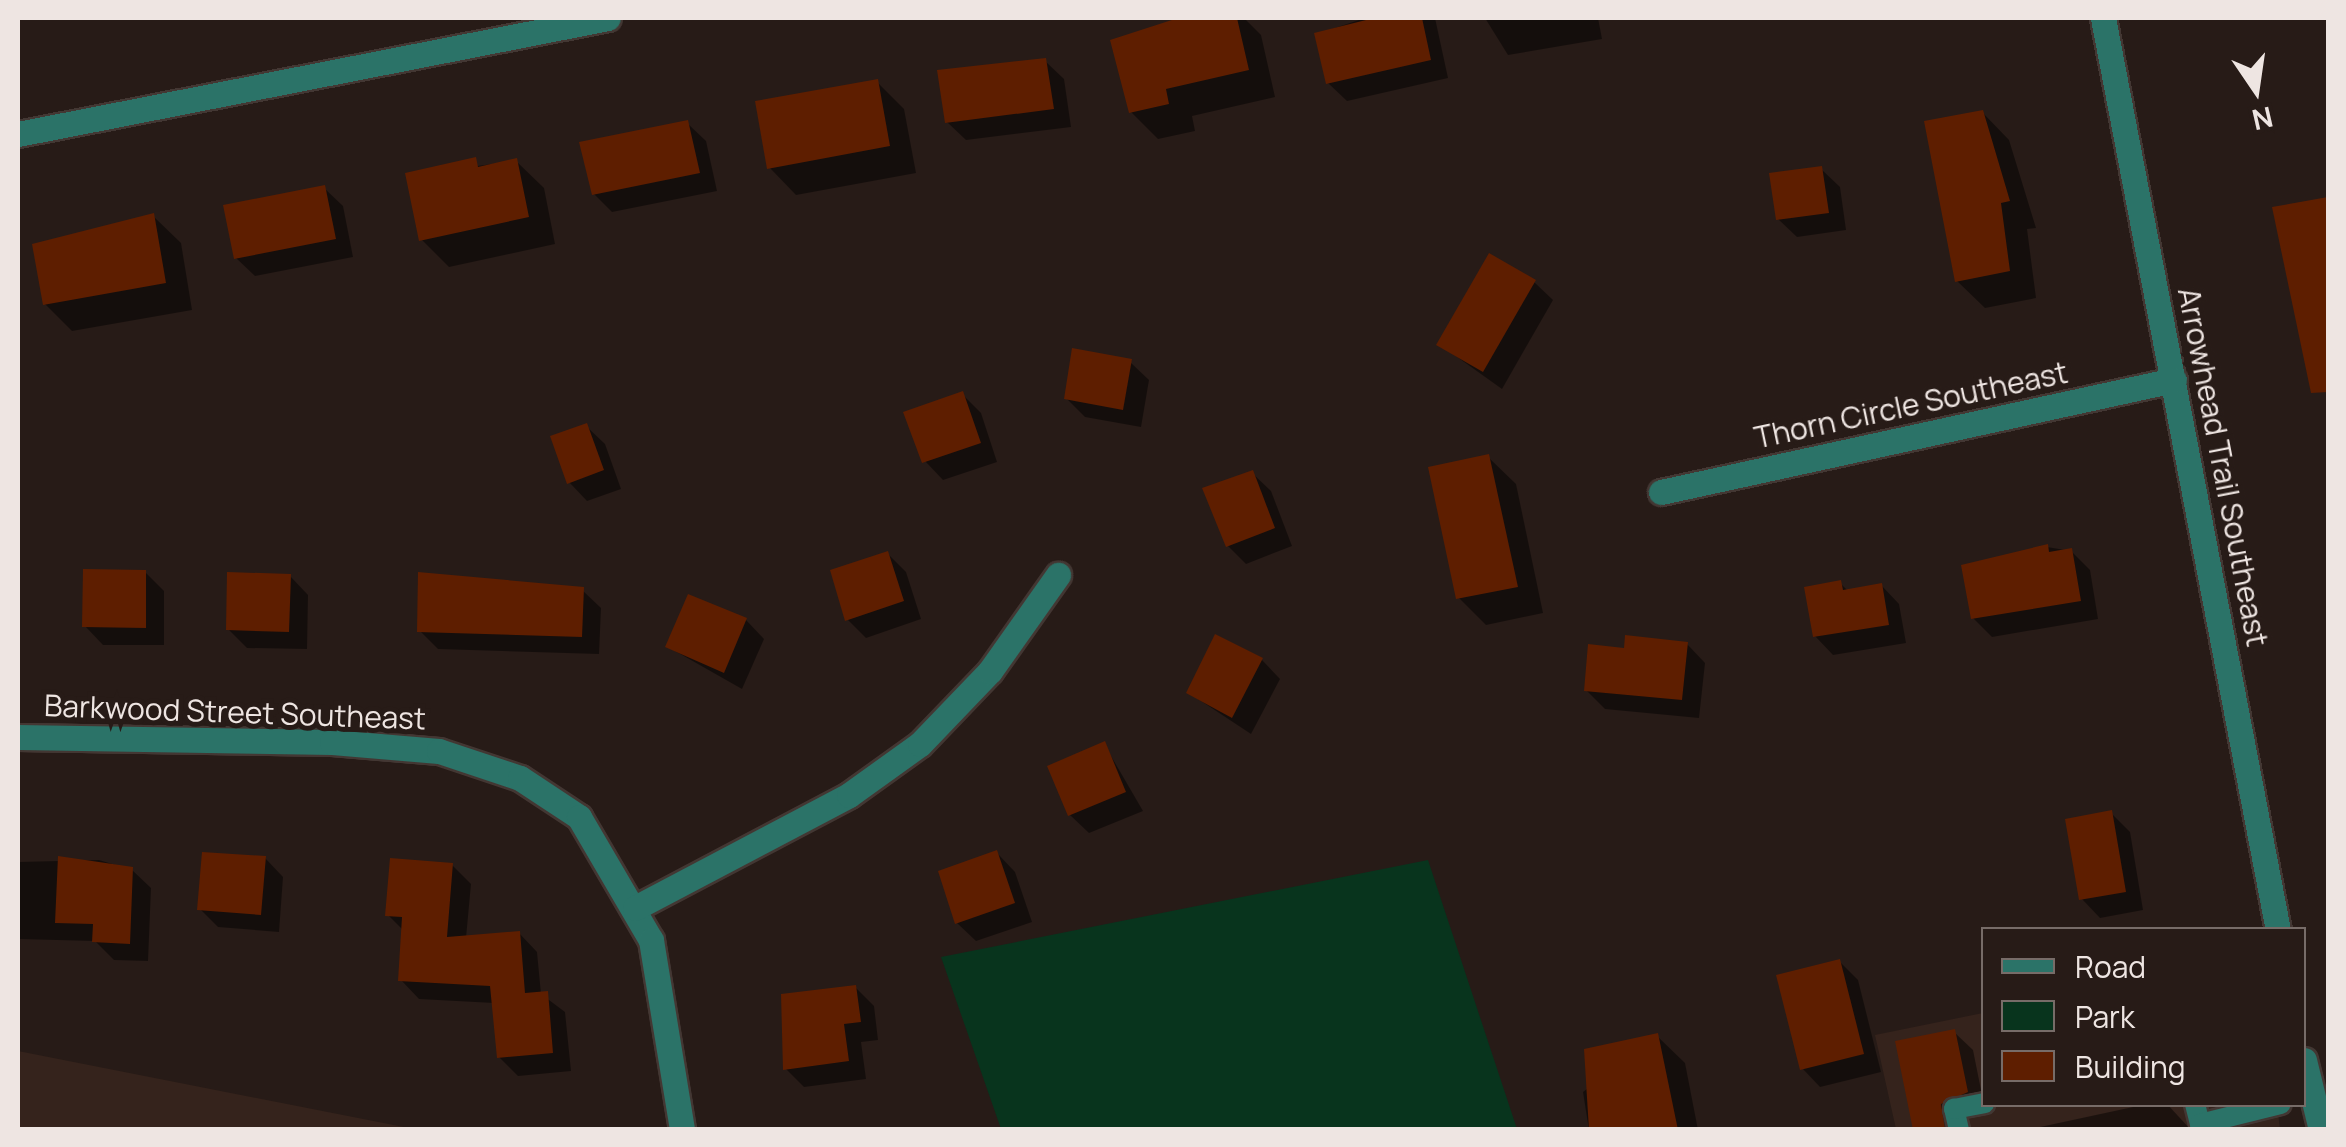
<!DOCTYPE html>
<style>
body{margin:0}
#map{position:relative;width:2346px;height:1147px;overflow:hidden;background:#271b17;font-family:Manrope,sans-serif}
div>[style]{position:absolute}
.built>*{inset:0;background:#35231c}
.green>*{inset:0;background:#08341d}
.shadow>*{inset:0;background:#0007}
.building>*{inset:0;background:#5e1e00}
.roads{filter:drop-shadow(2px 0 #433733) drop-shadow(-2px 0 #433733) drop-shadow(0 2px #433733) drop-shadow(0 -2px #433733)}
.service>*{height:20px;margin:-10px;padding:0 10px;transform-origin:10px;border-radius:10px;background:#2b7368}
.minor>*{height:25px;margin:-12.5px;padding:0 12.5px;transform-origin:12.5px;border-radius:12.5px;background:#2b7368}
span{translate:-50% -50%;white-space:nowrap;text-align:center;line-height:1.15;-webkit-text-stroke:10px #271b17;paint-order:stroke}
.street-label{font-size:30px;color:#eee5e2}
.frame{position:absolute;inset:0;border:20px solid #eee5e2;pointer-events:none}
.legend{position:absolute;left:1981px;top:927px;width:325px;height:180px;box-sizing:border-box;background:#271b17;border:2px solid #776c68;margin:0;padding:12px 18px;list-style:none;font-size:30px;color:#eee5e2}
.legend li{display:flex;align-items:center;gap:20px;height:50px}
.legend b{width:50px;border:2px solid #776c68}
.north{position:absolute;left:2206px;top:40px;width:100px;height:100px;-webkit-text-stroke:8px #271b17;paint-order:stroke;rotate:167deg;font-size:28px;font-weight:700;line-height:40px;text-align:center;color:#eee5e2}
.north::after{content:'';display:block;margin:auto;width:35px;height:45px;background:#eee5e2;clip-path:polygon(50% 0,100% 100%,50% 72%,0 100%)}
</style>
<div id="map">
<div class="built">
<div style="clip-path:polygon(1983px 1013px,1984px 1104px,2277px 1105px,2280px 1129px,1896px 1129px,1875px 1035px)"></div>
<div style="clip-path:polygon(18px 1051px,414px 1129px,18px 1129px)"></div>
</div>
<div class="green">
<div style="clip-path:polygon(1428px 860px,1517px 1129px,1001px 1129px,941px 957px)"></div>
</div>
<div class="shadow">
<div style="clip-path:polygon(1199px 18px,1244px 18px,1261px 35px,1275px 97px,1192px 116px,1195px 131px,1158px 139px,1131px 112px,1113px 42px)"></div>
<div style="clip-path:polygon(1365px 18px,1435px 18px,1448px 78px,1347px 101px,1328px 83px,1317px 34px)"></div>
<div style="clip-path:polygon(1485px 18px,1598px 18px,1602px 39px,1508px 55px)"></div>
<div style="clip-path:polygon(1045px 61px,1064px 79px,1071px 127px,966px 140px,947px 122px)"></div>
<div style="clip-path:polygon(877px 82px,904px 109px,916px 173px,796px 195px,769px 167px)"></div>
<div style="clip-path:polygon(1982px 112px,2009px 140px,2036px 228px,2027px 229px,2036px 298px,1985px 308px,1957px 281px)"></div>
<div style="clip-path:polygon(687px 123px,706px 141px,717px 191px,612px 212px,594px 194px)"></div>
<div style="clip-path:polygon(516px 161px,544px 188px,555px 244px,449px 267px,421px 239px,408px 175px)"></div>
<div style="clip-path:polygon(1821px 169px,1840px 187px,1846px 230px,1797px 237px,1778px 219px)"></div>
<div style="clip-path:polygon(324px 188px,343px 206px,353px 257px,255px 276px,236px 258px)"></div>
<div style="clip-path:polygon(2328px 199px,2328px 370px,2306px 348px,2275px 209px)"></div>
<div style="clip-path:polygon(153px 216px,181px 243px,192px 310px,72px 331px,45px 304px)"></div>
<div style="clip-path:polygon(1534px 282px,1553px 300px,1502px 389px,1439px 344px)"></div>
<div style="clip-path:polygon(1130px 362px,1149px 380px,1141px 427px,1085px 417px,1066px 398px)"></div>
<div style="clip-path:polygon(962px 394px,981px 413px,997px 462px,943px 480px,925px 461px)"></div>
<div style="clip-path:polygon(586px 426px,605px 444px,621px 489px,587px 501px,569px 482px)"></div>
<div style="clip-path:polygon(1488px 457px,1516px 484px,1543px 613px,1486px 625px,1459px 598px)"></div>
<div style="clip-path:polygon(1252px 473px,1271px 491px,1292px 546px,1246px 564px,1228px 546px)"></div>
<div style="clip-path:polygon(2047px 547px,2071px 551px,2090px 570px,2098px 619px,1992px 637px,1973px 618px)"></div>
<div style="clip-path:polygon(888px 554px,906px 572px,921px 619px,866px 638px,847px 619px)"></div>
<div style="clip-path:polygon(145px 572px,164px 591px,164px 645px,103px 645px,85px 626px)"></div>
<div style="clip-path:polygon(420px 575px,582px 590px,601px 608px,599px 654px,438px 649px,420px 631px)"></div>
<div style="clip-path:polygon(290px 576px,308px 595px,307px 649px,247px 648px,228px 629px)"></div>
<div style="clip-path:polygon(1840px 583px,1848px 591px,1881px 585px,1899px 604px,1906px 643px,1833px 655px,1815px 636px)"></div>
<div style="clip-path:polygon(746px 620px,764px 639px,742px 689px,668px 647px)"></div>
<div style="clip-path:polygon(1687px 644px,1705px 663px,1699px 718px,1605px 709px,1586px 690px,1626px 650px)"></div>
<div style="clip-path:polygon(1262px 660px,1280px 679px,1251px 734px,1189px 693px)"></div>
<div style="clip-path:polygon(1104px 744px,1143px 811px,1089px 833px,1070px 815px)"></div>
<div style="clip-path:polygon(2111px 813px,2130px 832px,2143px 910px,2100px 918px,2082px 899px)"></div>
<div style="clip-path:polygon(997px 853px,1015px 872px,1032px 922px,976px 941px,957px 923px)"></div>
<div style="clip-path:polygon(265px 858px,283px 877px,279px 932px,218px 927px,200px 909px)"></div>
<div style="clip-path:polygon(99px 860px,132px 870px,151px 888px,148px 961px,114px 960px,95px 941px,18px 939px,18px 862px)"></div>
<div style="clip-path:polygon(452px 865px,471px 884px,466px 938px,519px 933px,537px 952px,541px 994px,565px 1012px,571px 1071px,518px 1076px,499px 1057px,494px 1003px,419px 999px,401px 980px,404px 931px,388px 915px)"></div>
<div style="clip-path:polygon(1840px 962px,1858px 980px,1881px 1072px,1820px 1087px,1802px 1068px)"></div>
<div style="clip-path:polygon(855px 987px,874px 1006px,878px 1040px,861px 1042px,866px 1079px,804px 1087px,786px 1069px)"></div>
<div style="clip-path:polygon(1954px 1032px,1973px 1050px,1983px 1100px,1927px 1112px)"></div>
<div style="clip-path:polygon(1657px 1036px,1685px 1063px,1698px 1130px,1589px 1130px,1583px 1092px)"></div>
<div style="clip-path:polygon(2147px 1104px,2167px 1104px,2191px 1130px,2026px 1130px)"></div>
</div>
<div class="building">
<div style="clip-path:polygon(1178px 18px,1237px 18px,1249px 70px,1166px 89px,1169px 104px,1129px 113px,1110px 40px)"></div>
<div style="clip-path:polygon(1374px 18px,1422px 18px,1431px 60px,1326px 84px,1314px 33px)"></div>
<div style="clip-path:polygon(1046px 58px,1054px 109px,945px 123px,937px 70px)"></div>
<div style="clip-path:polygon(878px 79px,890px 146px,767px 169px,755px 101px)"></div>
<div style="clip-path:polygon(1983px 110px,2010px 201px,2001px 203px,2010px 271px,1955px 282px,1924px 121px)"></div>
<div style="clip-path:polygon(688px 120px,700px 173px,592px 195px,579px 142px)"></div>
<div style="clip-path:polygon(476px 157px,478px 167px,517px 158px,529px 217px,419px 241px,405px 173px)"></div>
<div style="clip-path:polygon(1822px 166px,1829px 213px,1776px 220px,1769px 173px)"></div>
<div style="clip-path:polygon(325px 185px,336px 239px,234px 259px,223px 205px)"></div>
<div style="clip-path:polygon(2328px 197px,2328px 392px,2311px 393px,2272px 207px)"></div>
<div style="clip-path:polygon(154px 213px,166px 283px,43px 305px,32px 244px)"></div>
<div style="clip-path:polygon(1489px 253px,1536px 280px,1483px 372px,1436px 345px)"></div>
<div style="clip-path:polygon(1072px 348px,1132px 359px,1123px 410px,1064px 399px)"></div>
<div style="clip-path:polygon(963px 391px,981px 443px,922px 463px,903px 412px)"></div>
<div style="clip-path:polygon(587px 423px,604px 470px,567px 484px,550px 436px)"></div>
<div style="clip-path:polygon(1489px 454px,1518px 587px,1456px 599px,1428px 467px)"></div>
<div style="clip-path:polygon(1253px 470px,1275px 528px,1226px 547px,1202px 488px)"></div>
<div style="clip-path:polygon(2048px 544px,2049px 552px,2072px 548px,2081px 601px,1971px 619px,1961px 565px)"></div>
<div style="clip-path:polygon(888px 551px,904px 601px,845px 621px,830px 570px)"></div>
<div style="clip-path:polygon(83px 569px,146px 570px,146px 628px,82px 627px)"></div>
<div style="clip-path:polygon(227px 572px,291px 574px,289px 632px,226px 630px)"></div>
<div style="clip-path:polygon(418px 572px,584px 587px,582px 637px,417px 632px)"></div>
<div style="clip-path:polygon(1841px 580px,1843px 590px,1882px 583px,1889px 625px,1813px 637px,1804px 587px)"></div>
<div style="clip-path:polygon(688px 594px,747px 618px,724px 673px,665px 647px)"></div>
<div style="clip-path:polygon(1215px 634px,1263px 658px,1232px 718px,1186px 693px)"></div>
<div style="clip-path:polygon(1625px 635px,1688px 642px,1682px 700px,1584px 691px,1588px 644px,1624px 648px)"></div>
<div style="clip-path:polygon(1105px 741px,1126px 792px,1068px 816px,1047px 766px)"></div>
<div style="clip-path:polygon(2112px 810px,2126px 892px,2079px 900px,2065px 819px)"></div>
<div style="clip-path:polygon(997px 850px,1015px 903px,955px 924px,938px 871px)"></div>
<div style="clip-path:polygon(202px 852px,266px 856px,261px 915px,197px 910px)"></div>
<div style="clip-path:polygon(58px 856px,133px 867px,130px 944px,92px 942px,93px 924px,55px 923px)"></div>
<div style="clip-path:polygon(390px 858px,453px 863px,447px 937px,520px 931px,525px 993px,548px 991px,553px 1053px,497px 1058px,490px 986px,398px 981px,402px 917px,385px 916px)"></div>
<div style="clip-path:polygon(1840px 959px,1864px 1054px,1800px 1070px,1776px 975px)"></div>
<div style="clip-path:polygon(856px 985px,861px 1022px,844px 1024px,849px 1061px,783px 1070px,781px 994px)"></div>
<div style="clip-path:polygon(1955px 1029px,1968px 1092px,1941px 1104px,1945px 1130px,1913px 1130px,1895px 1041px)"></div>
<div style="clip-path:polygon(1658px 1033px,1678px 1130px,1589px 1130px,1584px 1049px)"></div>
</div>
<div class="roads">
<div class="service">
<div style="left:2195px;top:1104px;width:21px;rotate:76deg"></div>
<div style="left:2200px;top:1124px;width:83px;rotate:-13.9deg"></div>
<div style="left:1959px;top:1130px;width:22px;rotate:-103deg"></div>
<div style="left:1954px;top:1109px;width:31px;rotate:-11deg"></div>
</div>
<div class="minor">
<div style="left:2103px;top:18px;width:929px;rotate:79.14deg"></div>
<div style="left:18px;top:134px;width:601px;rotate:-11.12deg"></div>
<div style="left:1661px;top:492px;width:525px;rotate:-12.32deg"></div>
<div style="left:18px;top:737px;width:314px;rotate:0.9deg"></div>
<div style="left:332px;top:742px;width:107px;rotate:4.8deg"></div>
<div style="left:439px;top:751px;width:85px;rotate:18.4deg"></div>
<div style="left:520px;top:778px;width:71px;rotate:33.5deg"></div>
<div style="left:579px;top:817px;width:143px;rotate:59.7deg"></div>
<div style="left:651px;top:940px;width:193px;rotate:80.7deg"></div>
<div style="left:635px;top:908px;width:242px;rotate:-27.8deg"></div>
<div style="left:849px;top:795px;width:87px;rotate:-35.7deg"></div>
<div style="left:920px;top:744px;width:101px;rotate:-46.2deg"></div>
<div style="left:990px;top:671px;width:118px;rotate:-54.7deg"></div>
<div style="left:2304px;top:1060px;width:72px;rotate:76.3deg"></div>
</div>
</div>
<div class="street-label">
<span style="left:1911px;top:405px;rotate:-12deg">Thorn Circle Southeast</span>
<span style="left:2223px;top:467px;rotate:79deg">Arrowhead Trail Southeast</span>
<span style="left:235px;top:712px;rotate:2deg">Barkwood Street Southeast</span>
</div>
<div class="frame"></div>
<ul class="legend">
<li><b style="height:12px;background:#2b7368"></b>Road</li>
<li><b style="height:28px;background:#08341d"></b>Park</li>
<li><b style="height:28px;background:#5e1e00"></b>Building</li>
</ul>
<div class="north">N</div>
</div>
